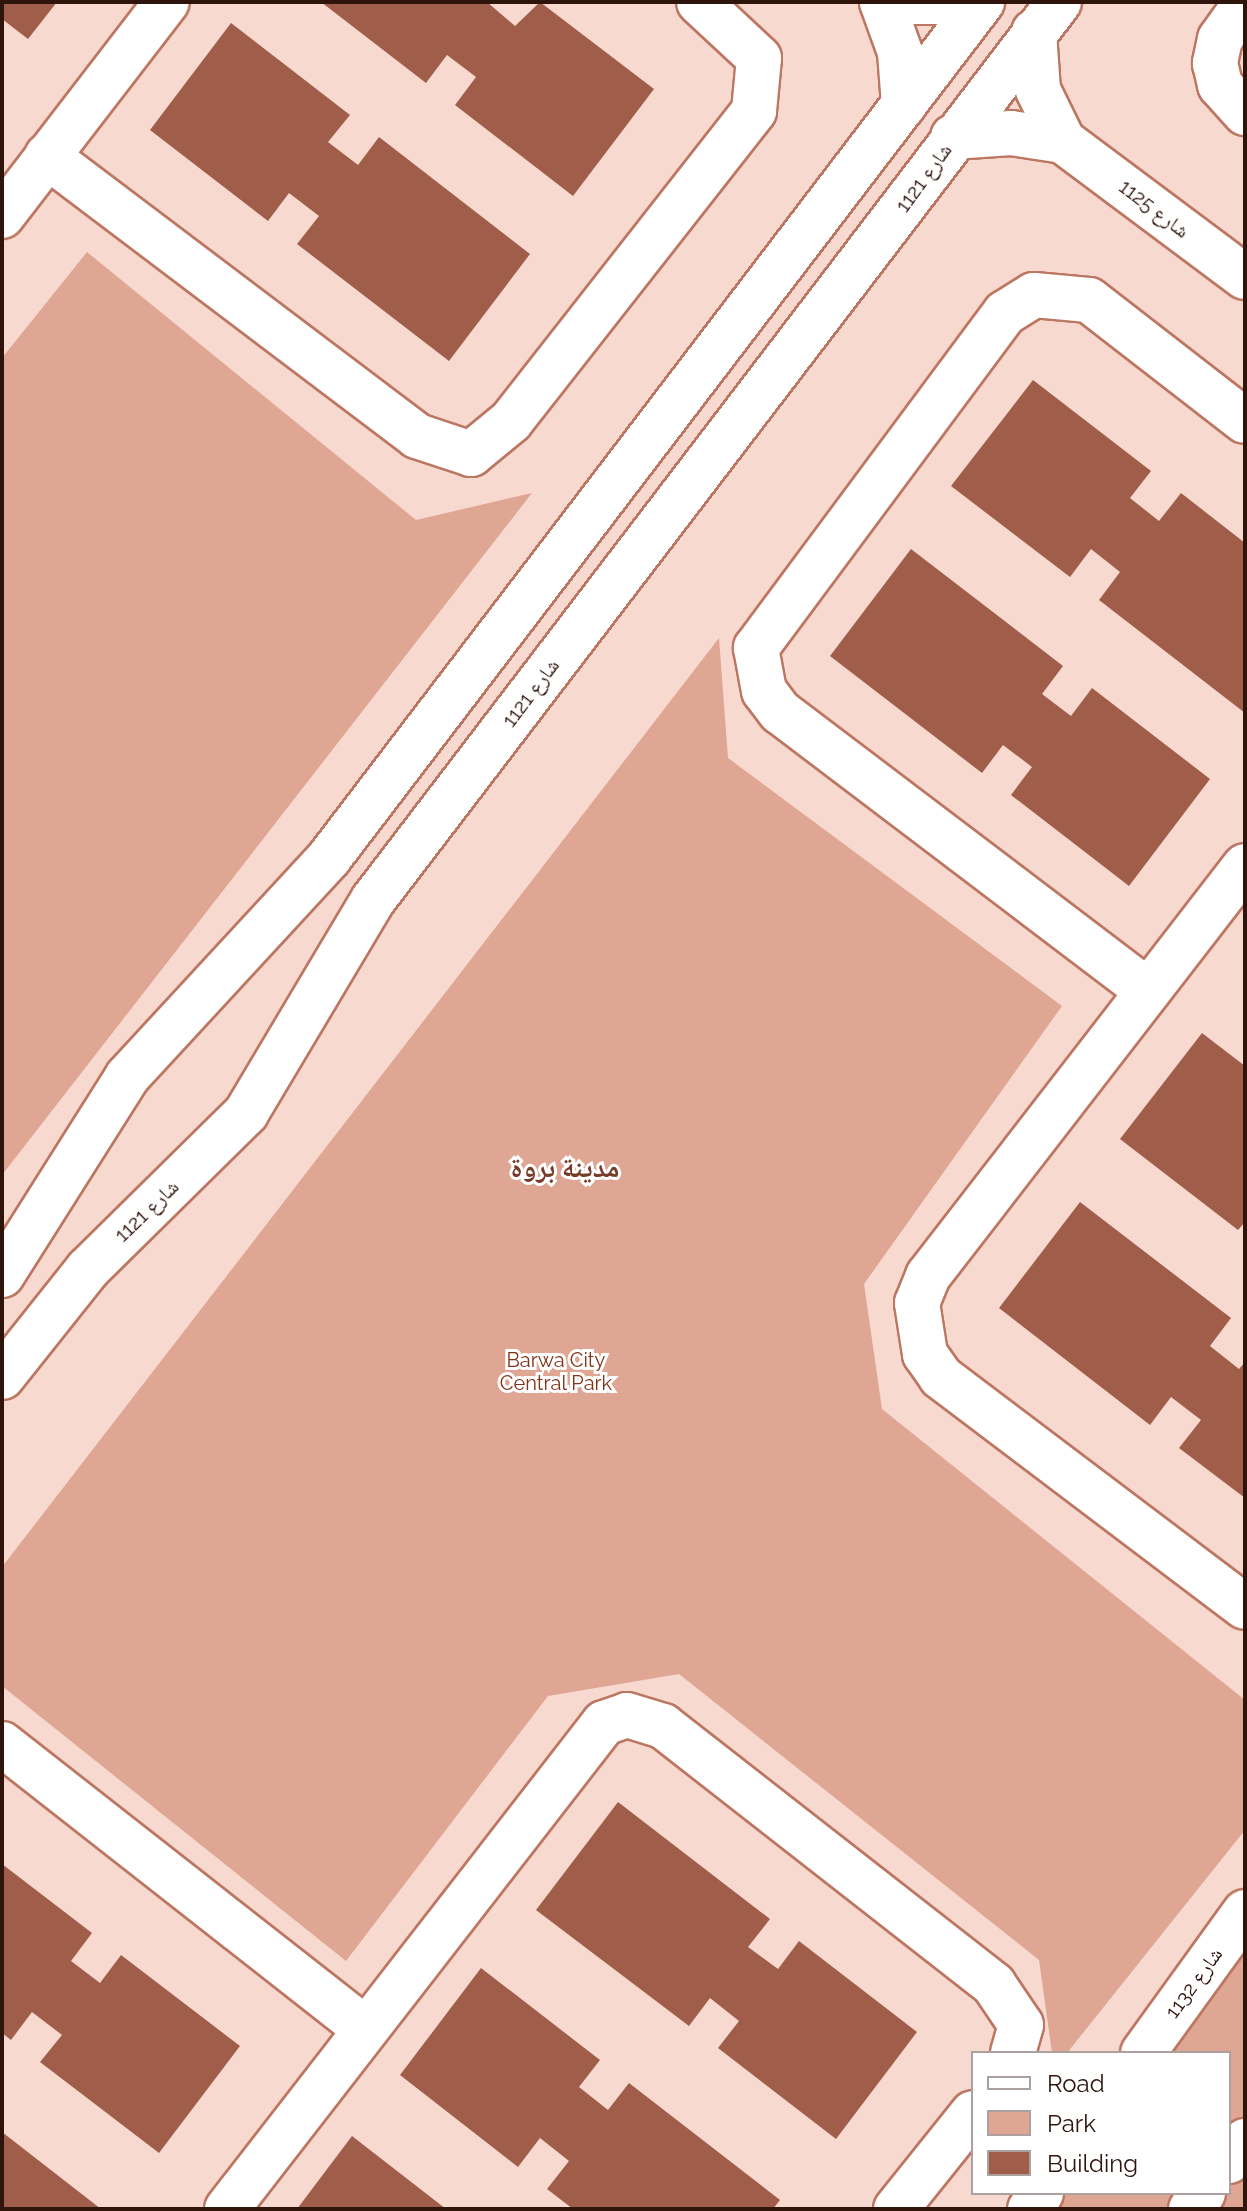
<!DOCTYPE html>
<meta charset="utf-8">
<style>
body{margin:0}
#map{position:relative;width:1247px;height:2211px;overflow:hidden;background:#f7d9cf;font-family:Raleway,"Noto Naskh Arabic",sans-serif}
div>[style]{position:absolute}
.green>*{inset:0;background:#e0a694}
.building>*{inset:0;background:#a05e4a}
.roads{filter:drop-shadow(2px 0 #bc7762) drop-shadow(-2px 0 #bc7762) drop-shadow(0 2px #bc7762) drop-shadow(0 -2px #bc7762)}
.minor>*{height:44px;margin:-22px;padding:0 22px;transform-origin:22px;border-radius:22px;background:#fff}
span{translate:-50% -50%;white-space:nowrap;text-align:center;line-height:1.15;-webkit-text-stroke:6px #fff;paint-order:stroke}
.street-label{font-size:20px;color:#2f140c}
.park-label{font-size:20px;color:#813217}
.district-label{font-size:28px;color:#783b27;font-weight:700}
.frame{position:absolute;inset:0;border:4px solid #2f140c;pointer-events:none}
.legend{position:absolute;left:971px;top:2051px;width:260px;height:144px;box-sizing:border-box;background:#fff;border:2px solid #aca19e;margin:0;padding:10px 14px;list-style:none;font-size:24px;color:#2f140c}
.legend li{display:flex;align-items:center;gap:16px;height:40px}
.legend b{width:40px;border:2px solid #aca19e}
</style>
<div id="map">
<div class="green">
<div style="clip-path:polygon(87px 252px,416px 520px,532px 493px,2px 1175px,2px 358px)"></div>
<div style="clip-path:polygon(719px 638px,728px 758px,1062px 1006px,864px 1284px,882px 1409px,1245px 1700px,1245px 1830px,1067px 2053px,1052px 2053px,1039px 1960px,679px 1674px,548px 1696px,346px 1961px,2px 1686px,2px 1567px)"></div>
<div style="clip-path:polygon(1245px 1945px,1245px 2209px,1048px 2209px,1060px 2193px,1229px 2193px,1229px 2053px,1164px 2053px)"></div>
</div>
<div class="building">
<div style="clip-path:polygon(2px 2px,57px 2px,28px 39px,2px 19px)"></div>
<div style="clip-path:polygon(321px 2px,487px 2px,515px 26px,540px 2px,654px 89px,573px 196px,455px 105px,476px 77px,447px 55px,426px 83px)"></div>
<div style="clip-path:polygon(231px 23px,350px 115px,328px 142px,358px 165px,379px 137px,530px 254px,449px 361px,297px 244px,319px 216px,289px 193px,268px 221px,150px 130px)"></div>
<div style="clip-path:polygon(1033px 380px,1151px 471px,1130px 498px,1159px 521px,1181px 493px,1245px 543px,1245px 713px,1099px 600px,1120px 572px,1091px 549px,1070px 577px,951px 486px)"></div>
<div style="clip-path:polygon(911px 549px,1063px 666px,1042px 694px,1071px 716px,1092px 688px,1210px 779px,1129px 886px,1011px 795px,1032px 767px,1003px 745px,982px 773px,830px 656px)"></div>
<div style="clip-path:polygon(1202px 1033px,1245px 1066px,1245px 1222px,1238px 1230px,1120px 1139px)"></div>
<div style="clip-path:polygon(1080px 1202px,1231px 1318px,1210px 1346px,1239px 1369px,1245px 1362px,1245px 1498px,1179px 1448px,1201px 1420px,1171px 1397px,1150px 1425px,999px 1308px)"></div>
<div style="clip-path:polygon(618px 1802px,770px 1919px,748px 1947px,778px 1969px,799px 1941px,917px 2032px,836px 2139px,718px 2048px,739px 2021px,710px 1998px,689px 2026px,536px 1910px)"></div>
<div style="clip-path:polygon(2px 1864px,92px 1933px,71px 1961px,100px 1983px,121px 1955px,240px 2046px,159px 2153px,40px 2062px,62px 2035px,32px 2012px,11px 2040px,2px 2033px)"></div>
<div style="clip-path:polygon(481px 1968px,600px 2060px,579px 2087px,608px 2110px,629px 2083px,780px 2200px,773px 2209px,573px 2209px,547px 2189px,569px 2161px,540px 2138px,518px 2167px,400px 2075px)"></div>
<div style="clip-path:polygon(2px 2132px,101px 2209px,2px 2209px)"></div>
<div style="clip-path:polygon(352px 2136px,446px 2209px,297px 2209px)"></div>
</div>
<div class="roads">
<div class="minor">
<div style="left:882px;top:2px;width:53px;rotate:70.2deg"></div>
<div style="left:900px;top:52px;width:53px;rotate:85.7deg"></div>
<div style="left:882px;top:2px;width:82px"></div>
<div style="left:1245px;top:4px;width:43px;rotate:125.5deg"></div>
<div style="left:1220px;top:39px;width:25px;rotate:102deg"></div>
<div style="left:1215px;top:63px;width:23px;rotate:77deg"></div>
<div style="left:1220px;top:85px;width:38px;rotate:48deg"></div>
<div style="left:1034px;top:32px;width:58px;rotate:86.1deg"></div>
<div style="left:1038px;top:90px;width:57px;rotate:63.9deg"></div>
<div style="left:1063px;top:141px;width:227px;rotate:36.8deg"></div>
<div style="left:953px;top:137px;width:58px;rotate:-3.9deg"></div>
<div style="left:1011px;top:133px;width:53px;rotate:8.7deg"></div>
<div style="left:47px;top:156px;width:464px;rotate:37.1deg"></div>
<div style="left:417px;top:436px;width:57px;rotate:18.4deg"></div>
<div style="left:471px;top:454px;width:52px;rotate:-39.5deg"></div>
<div style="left:511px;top:421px;width:394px;rotate:-51.9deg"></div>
<div style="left:754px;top:111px;width:53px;rotate:-84.6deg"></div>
<div style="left:759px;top:58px;width:82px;rotate:-137deg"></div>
<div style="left:2px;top:216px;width:270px;rotate:-52.4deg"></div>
<div style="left:1245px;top:866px;width:518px;rotate:127.71deg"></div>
<div style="left:928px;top:1276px;width:29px;rotate:112deg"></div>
<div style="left:917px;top:1303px;width:52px;rotate:81.1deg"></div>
<div style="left:925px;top:1354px;width:28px;rotate:55deg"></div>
<div style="left:941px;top:1377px;width:381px;rotate:37.1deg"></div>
<div style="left:1148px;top:991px;width:462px;rotate:-142.8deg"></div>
<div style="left:780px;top:712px;width:26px;rotate:-127deg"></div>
<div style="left:764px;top:691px;width:44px;rotate:-100.5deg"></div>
<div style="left:756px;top:648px;width:417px;rotate:-53.4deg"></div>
<div style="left:1005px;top:313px;width:34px;rotate:-32deg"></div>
<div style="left:1034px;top:295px;width:55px;rotate:5.2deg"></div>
<div style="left:1089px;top:300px;width:197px;rotate:37.8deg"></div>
<div style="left:2px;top:1275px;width:234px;rotate:-57.7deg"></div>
<div style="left:127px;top:1077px;width:298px;rotate:-47.3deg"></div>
<div style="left:329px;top:858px;width:1077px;rotate:-52.66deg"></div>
<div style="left:2px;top:1377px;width:138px;rotate:-51.5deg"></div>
<div style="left:88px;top:1269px;width:222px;rotate:-44.6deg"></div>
<div style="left:246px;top:1113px;width:248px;rotate:-59.2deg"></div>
<div style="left:373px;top:900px;width:1130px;rotate:-52.62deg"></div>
<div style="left:2px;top:1744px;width:462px;rotate:38.1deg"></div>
<div style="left:1143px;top:2053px;width:174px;rotate:-54.1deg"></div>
<div style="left:1229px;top:2161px;width:26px;rotate:-51deg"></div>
<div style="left:227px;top:2209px;width:615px;rotate:-52.2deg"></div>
<div style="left:604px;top:1723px;width:24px;rotate:-19deg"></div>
<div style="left:627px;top:1715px;width:38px;rotate:17deg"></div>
<div style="left:663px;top:1726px;width:420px;rotate:38deg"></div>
<div style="left:994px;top:1985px;width:48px;rotate:56deg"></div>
<div style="left:1021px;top:2025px;width:29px;rotate:106deg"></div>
<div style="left:896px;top:2209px;width:123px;rotate:-51.3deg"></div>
<div style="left:1030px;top:2209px;width:19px;rotate:-55deg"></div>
<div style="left:1191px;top:2209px;width:20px;rotate:-53deg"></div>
</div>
</div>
<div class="street-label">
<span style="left:924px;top:178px;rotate:-54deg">شارع 1121</span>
<span style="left:1154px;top:209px;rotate:37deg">شارع 1125</span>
<span style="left:531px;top:693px;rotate:-53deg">شارع 1121</span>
<span style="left:147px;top:1211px;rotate:-44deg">شارع 1121</span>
<span style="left:1194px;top:1983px;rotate:-54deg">شارع 1132</span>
</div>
<div class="park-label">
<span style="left:556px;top:1372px">Barwa City<br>Central Park</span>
</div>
<div class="district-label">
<span style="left:565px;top:1168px">مدينة بروة</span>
</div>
<div class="frame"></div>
<ul class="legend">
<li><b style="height:10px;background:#fff"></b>Road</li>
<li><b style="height:22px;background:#e0a694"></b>Park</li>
<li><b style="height:22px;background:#a05e4a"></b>Building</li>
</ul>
</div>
